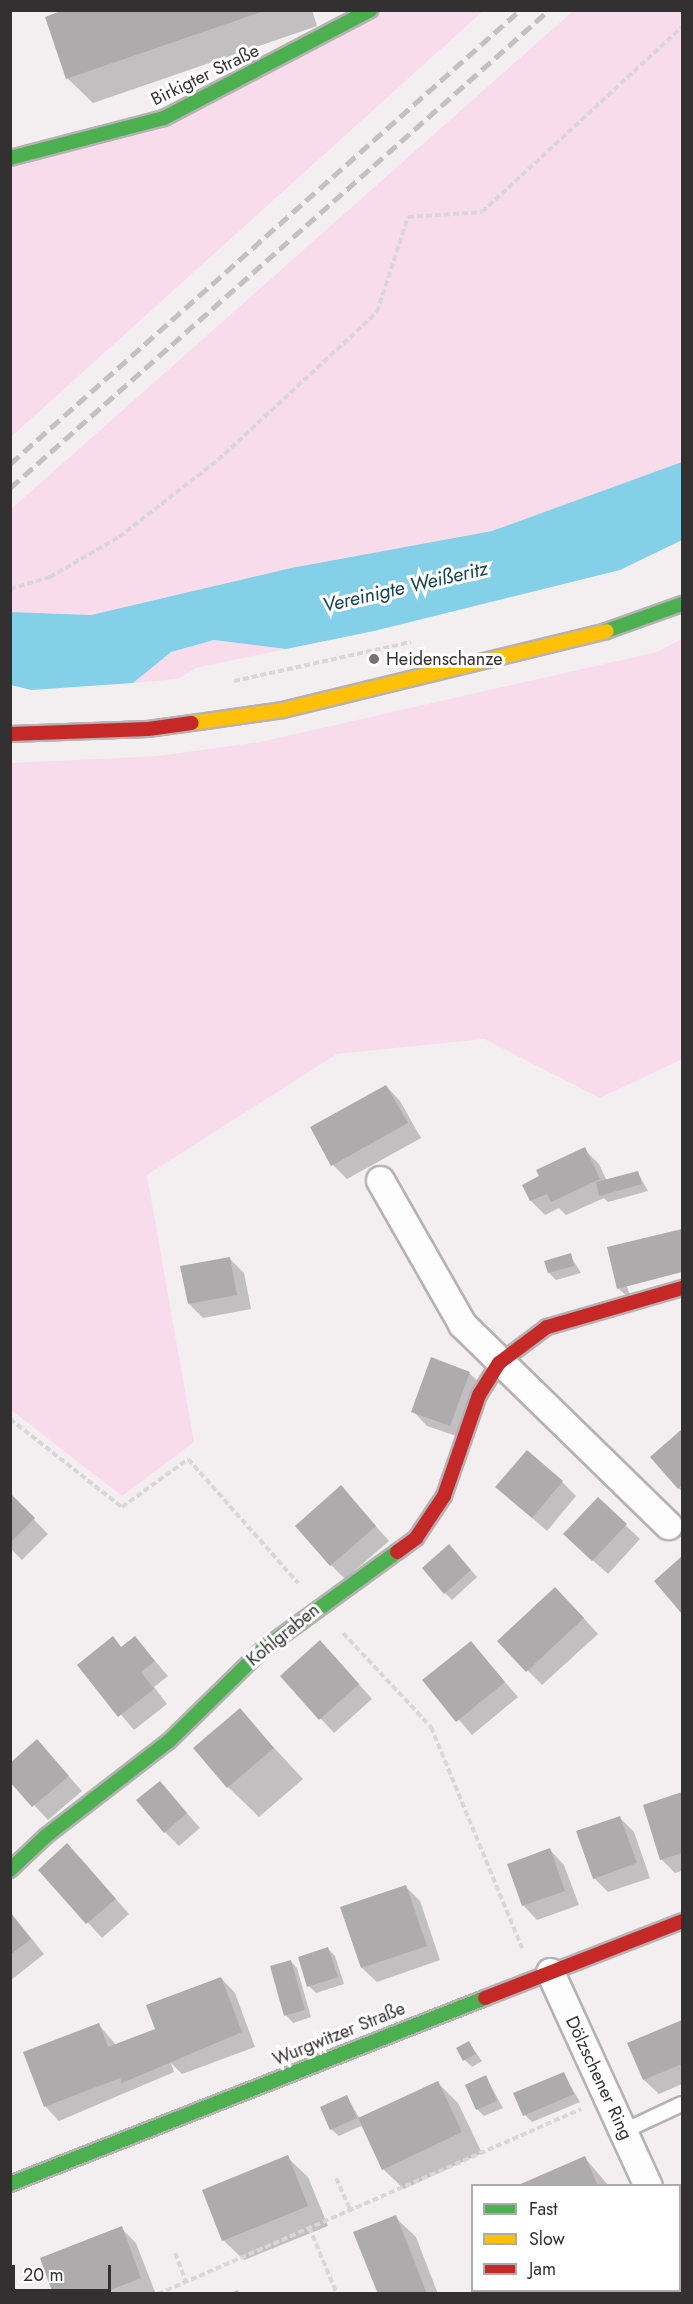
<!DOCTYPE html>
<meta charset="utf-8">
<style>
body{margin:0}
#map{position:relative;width:693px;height:2304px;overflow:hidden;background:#f3eff1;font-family:Jost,sans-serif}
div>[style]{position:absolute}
.green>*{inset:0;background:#f9dcec}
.water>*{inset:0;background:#83d0e8}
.shadow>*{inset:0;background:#0003}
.building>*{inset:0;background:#aeabad}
.path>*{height:4px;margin-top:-2px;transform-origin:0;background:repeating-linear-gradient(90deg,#d8d6d8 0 6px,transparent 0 9px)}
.roads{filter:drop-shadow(2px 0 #b6b2b4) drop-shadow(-2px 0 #b6b2b4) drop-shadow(0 2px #b6b2b4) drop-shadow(0 -2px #b6b2b4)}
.lane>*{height:14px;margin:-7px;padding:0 7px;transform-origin:7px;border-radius:7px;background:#fdfdfd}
.street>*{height:27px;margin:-13.5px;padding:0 13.5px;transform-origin:13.5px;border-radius:13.5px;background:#fdfdfd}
.fast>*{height:14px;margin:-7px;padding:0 7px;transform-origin:7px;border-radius:7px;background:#4caf50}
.slow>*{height:14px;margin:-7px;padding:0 7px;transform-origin:7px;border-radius:7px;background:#ffc107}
.jam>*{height:14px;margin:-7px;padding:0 7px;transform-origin:7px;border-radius:7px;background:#c62828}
.rail>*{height:4.5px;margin-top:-2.25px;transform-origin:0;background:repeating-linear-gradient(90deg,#c2c0c1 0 12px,transparent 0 18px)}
.dots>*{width:16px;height:16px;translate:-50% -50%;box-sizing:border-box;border:3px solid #fff;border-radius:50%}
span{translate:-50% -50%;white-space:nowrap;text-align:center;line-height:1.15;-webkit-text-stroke:6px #fff;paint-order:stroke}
.street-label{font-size:18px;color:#333032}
.poi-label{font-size:18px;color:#333032}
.left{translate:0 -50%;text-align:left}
.water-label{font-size:20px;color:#154654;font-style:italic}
.frame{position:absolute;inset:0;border:12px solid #333032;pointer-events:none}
.legend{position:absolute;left:471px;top:2184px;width:210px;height:108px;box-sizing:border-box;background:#fff;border:2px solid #adacad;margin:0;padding:8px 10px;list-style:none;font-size:18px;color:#333032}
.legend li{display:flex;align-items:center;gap:12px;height:30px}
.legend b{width:30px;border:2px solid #adacad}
.scale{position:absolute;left:12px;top:2265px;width:99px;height:27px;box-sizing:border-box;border:3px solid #333032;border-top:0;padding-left:8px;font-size:18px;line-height:21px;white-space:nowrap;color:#333032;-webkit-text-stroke:4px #fff;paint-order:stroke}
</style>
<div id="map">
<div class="green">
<div style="clip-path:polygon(371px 11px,483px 11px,11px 437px,11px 158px,164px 118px)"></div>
<div style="clip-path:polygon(573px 11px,682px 11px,682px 462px,492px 531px,291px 568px,91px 615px,11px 612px,10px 510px)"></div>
<div style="clip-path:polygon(682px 639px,682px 1059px,600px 1098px,484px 1039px,337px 1054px,147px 1175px,194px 1442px,122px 1496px,11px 1410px,11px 763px,158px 756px,260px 742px,657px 652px)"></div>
<div style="clip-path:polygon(214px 640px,286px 649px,196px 668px,178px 679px,133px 683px,171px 652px)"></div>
</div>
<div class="water">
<div style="clip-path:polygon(682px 462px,682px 540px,620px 570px,374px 631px,286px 649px,214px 640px,171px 652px,133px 683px,31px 690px,11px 685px,11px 612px,91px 615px,291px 568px,492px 531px)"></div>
</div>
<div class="shadow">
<div style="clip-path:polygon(68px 10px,312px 10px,317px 26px,93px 103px,68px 79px,47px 18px)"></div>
<div style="clip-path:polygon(386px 1086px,400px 1101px,421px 1138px,347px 1179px,333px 1165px)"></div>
<div style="clip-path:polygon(584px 1149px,599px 1164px,607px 1181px,638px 1173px,648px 1191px,608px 1202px,604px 1198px,566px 1215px,559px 1208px,545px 1215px,531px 1201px,524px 1185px)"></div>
<div style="clip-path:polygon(682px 1230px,682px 1271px,626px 1285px,633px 1302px,618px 1288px,608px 1248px)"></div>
<div style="clip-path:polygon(570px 1255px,581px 1273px,556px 1280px,549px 1273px)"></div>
<div style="clip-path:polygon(229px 1258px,244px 1273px,251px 1309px,203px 1318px,189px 1304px)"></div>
<div style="clip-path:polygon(469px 1373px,484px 1387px,465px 1439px,427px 1426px,413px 1411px)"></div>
<div style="clip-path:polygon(682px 1431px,682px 1492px,652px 1457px)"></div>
<div style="clip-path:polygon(562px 1482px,576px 1496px,547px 1531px,497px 1487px)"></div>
<div style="clip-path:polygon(341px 1487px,389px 1541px,345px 1579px,331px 1565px)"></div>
<div style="clip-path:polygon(10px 1495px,48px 1534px,22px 1560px,10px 1548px)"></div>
<div style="clip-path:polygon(598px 1499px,640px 1539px,608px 1574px,579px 1548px)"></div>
<div style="clip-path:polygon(456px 1554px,477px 1577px,452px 1600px,445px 1593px)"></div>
<div style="clip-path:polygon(682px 1558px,682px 1611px,656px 1581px)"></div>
<div style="clip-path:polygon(570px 1603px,598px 1634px,542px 1685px,499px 1641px)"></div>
<div style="clip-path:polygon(113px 1638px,122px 1648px,135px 1638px,168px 1676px,154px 1687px,167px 1704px,134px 1730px,79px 1665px)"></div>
<div style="clip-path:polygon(471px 1643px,518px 1697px,472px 1735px,425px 1680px)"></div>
<div style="clip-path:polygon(335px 1657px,372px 1699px,334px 1733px,320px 1718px)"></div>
<div style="clip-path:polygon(239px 1710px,303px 1779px,259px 1817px,228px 1787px)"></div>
<div style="clip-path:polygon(37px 1741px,82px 1791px,48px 1820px,10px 1779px)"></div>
<div style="clip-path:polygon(160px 1783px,200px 1828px,179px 1846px,165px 1832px)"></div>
<div style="clip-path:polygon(682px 1794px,682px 1871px,675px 1873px,661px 1859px,644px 1806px)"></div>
<div style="clip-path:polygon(620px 1818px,634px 1832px,650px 1878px,608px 1892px,594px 1878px)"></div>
<div style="clip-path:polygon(550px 1850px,564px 1865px,579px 1905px,537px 1920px,523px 1905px)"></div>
<div style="clip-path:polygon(81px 1859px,129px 1914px,102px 1938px,40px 1870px)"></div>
<div style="clip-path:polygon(406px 1887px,420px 1901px,440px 1960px,377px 1982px,362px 1968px)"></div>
<div style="clip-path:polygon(10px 1912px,44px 1954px,10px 1981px)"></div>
<div style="clip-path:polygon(328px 1949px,335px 1956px,344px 1984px,316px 1993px,309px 1986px)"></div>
<div style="clip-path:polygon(290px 1961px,297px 1968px,311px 2017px,293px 2023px,286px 2015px)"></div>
<div style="clip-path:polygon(221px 1978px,235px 1993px,255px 2047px,182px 2074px,171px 2063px,174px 2072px,59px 2121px,45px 2106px,99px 2025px,116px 2045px,159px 2035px)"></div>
<div style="clip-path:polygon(682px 2022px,682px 2084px,659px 2094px,644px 2080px,629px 2044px)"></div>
<div style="clip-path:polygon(469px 2043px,482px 2061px,472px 2067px,465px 2060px)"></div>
<div style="clip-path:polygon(563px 2073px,580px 2102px,532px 2122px,525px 2115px)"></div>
<div style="clip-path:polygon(486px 2077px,503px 2108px,484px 2116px,477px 2109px)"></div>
<div style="clip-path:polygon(438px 2083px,458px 2103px,482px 2153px,404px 2189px,383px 2169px,363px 2125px,339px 2136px,331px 2129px,347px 2097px,360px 2119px)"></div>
<div style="clip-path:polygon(287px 2157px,308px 2177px,328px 2226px,244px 2260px,223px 2240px)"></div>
<div style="clip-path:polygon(585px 2158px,609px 2186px,520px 2186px)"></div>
<div style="clip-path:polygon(395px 2217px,416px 2237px,438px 2294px,380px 2294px)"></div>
<div style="clip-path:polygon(121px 2228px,136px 2243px,155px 2292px,55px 2294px)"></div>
<div style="clip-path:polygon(237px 2290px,240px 2294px,229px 2294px)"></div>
<div style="clip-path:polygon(605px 2290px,608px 2290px,611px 2294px,601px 2294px)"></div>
</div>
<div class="building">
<div style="clip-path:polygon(63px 10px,264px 10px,264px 11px,66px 79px,45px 17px)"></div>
<div style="clip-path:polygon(386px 1085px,408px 1123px,331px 1166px,310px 1127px)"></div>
<div style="clip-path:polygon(585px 1147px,600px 1179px,551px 1202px,547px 1194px,530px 1201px,522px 1185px,539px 1176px,536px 1170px)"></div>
<div style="clip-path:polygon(638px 1171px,642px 1184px,599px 1196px,596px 1182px)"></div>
<div style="clip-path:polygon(682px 1229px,682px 1272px,617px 1289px,607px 1247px)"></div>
<div style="clip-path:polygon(571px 1253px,574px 1266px,548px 1273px,544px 1261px)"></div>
<div style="clip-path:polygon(230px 1257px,237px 1295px,188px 1304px,180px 1266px)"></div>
<div style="clip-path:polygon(431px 1357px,470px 1372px,450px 1426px,411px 1412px)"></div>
<div style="clip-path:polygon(682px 1429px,682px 1485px,678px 1489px,650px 1457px)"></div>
<div style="clip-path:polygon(527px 1450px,563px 1481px,532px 1518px,495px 1487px)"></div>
<div style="clip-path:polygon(341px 1485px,376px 1526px,330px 1566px,295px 1526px)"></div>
<div style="clip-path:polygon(10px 1493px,35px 1518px,10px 1543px)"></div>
<div style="clip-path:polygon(598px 1497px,627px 1524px,592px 1561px,563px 1534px)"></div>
<div style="clip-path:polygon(449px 1544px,471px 1570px,444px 1594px,422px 1568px)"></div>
<div style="clip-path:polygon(682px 1556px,682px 1614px,654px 1581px)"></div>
<div style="clip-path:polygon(555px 1587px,584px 1618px,526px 1672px,497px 1641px)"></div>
<div style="clip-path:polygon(113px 1636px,121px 1647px,135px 1636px,155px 1661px,141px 1672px,154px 1689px,118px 1717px,77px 1665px)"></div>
<div style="clip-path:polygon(320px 1640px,359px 1684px,319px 1720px,280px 1676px)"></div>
<div style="clip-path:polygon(471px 1641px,505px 1682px,456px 1722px,422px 1680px)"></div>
<div style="clip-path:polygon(240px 1708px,274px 1748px,227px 1788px,193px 1748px)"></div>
<div style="clip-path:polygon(37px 1739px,69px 1776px,32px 1807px,10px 1782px,10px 1763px)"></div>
<div style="clip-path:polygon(160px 1781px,187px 1813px,164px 1833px,136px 1800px)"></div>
<div style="clip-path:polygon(682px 1792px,682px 1853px,660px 1860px,643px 1805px)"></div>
<div style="clip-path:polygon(620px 1816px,637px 1863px,593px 1879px,576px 1831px)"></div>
<div style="clip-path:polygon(67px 1843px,116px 1899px,86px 1924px,38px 1870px)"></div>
<div style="clip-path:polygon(550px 1848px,565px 1891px,522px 1906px,507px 1864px)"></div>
<div style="clip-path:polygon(406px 1885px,427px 1946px,361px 1968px,340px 1907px)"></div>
<div style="clip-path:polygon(10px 1912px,31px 1939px,10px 1955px)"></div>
<div style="clip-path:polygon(328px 1947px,338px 1977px,307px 1987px,298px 1957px)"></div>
<div style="clip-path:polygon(291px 1960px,305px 2010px,284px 2016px,270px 1966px)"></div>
<div style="clip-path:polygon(221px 1977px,242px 2032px,122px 2083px,120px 2078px,44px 2107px,23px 2052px,99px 2023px,108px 2047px,155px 2029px,146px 2005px)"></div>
<div style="clip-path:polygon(682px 2020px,682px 2064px,643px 2080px,627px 2043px)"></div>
<div style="clip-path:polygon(469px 2041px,476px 2054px,463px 2061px,456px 2048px)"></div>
<div style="clip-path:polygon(564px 2072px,574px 2094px,523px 2116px,513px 2093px)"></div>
<div style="clip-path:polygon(486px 2075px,497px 2101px,476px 2110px,465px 2085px)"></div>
<div style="clip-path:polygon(438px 2081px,462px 2132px,382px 2170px,358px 2118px)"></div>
<div style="clip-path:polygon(347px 2095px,357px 2118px,330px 2130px,320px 2107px)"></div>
<div style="clip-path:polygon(288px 2155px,308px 2206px,222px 2241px,202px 2190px)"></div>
<div style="clip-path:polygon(585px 2156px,598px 2186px,516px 2186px)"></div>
<div style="clip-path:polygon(396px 2215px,427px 2294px,378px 2294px,353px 2232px)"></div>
<div style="clip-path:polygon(122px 2226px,141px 2278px,100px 2294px,53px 2294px,40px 2258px)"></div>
</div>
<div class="path">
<div style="left:10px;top:589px;width:42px;rotate:-16.7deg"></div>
<div style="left:50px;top:577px;width:80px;rotate:-30.1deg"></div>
<div style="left:119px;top:537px;width:125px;rotate:-37.9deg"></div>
<div style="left:218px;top:460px;width:217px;rotate:-42.9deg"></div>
<div style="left:377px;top:312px;width:100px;rotate:-71.9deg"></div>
<div style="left:408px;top:217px;width:74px;rotate:-3.9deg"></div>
<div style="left:482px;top:212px;width:272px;rotate:-42.8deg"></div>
<div style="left:234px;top:681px;width:181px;rotate:-12.4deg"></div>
<div style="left:10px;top:1419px;width:142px;rotate:38.2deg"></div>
<div style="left:122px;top:1507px;width:82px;rotate:-36deg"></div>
<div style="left:188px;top:1459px;width:166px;rotate:48.4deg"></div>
<div style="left:343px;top:1633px;width:129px;rotate:46.9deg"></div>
<div style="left:431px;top:1727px;width:239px;rotate:67.6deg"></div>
<div style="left:336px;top:2178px;width:34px;rotate:66deg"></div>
<div style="left:309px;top:2227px;width:73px;rotate:67.3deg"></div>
<div style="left:175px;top:2253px;width:30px;rotate:69deg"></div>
<div style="left:158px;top:2294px;width:462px;rotate:-23.6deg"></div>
<div style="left:518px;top:2294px;width:6px;rotate:-45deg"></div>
</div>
<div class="roads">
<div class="lane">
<div style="left:624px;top:2131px;width:64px;rotate:-25deg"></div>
</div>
<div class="street">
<div style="left:380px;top:1180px;width:166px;rotate:60.3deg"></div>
<div style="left:462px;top:1324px;width:288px;rotate:44.3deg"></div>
<div style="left:550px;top:1972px;width:235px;rotate:65.4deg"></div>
<div style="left:680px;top:2257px;width:7px;rotate:74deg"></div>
</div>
<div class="fast">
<div style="left:10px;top:158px;width:159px;rotate:-14.6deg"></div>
<div style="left:164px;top:118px;width:233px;rotate:-27.6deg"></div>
<div style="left:606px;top:631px;width:81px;rotate:-19.6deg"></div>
<div style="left:10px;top:1870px;width:50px;rotate:-43.4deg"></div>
<div style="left:46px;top:1836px;width:155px;rotate:-37.7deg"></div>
<div style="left:169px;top:1741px;width:130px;rotate:-44.4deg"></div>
<div style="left:262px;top:1650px;width:167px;rotate:-36deg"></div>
<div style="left:10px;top:2184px;width:510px;rotate:-21.38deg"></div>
</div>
<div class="slow">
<div style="left:192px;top:723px;width:92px;rotate:-8.1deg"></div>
<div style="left:283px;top:710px;width:333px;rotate:-13.7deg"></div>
</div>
<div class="jam">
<div style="left:10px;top:734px;width:138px;rotate:-2.1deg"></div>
<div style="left:148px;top:729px;width:44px;rotate:-7.8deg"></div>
<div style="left:397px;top:1552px;width:24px;rotate:-36deg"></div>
<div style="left:416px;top:1538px;width:50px;rotate:-56.3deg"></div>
<div style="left:444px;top:1496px;width:107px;rotate:-70.9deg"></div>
<div style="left:479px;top:1395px;width:38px;rotate:-58deg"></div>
<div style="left:499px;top:1363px;width:60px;rotate:-36.9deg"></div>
<div style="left:547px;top:1327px;width:141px;rotate:-16.1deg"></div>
<div style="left:485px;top:1998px;width:212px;rotate:-21.3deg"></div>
</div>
</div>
<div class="rail">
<div style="left:10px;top:464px;width:683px;rotate:-41.68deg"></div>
<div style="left:10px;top:488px;width:720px;rotate:-41.57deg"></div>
</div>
<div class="dots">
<div style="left:374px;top:659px;background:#767375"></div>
</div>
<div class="street-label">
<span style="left:205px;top:75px;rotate:-26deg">Birkigter Straße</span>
<span style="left:283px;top:1635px;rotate:-39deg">Kohlgraben</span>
<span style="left:339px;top:2034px;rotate:-22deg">Wurgwitzer Straße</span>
<span style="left:599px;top:2078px;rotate:65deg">Dölzschener Ring</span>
</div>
<div class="poi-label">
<span class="left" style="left:386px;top:659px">Heidenschanze</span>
</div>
<div class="water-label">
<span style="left:405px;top:587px;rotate:-13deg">Vereinigte Weißeritz</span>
</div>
<div class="frame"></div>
<ul class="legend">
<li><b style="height:8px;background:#4caf50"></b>Fast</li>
<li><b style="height:8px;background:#ffc107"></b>Slow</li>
<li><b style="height:8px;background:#c62828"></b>Jam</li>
</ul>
<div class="scale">20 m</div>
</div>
